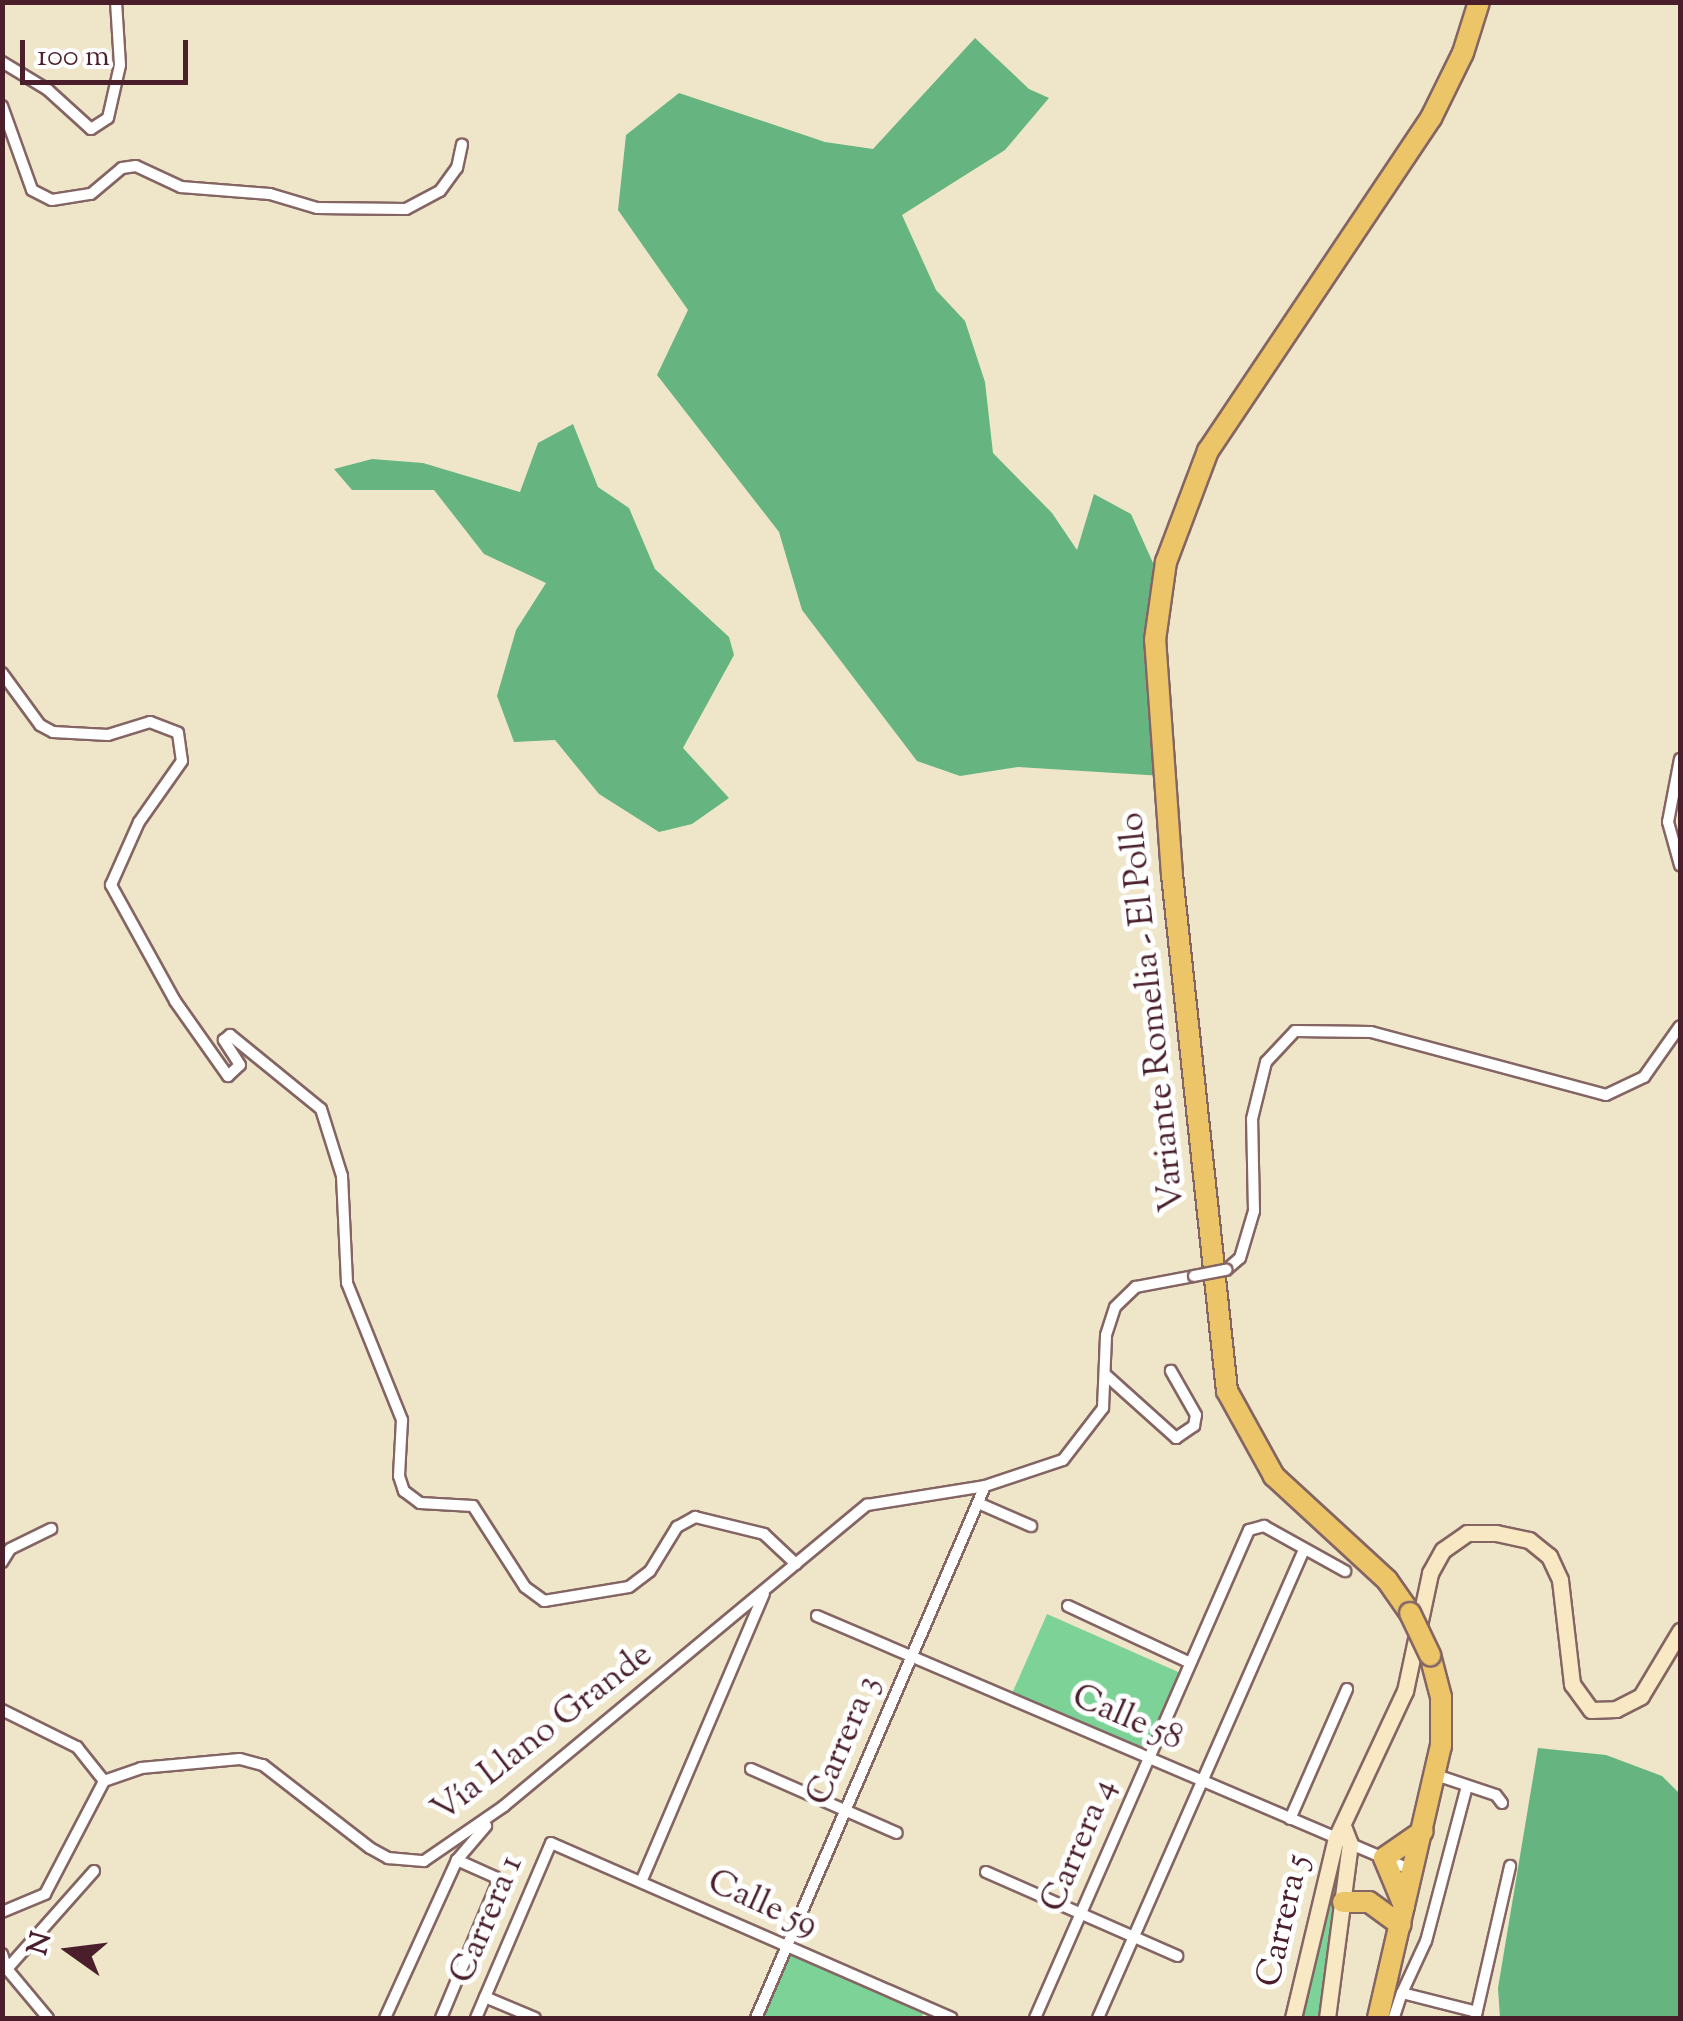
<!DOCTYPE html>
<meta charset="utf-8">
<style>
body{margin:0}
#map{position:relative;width:1683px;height:2021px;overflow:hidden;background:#efe6ca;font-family:"Sorts Mill Goudy",serif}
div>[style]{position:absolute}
.green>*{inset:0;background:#7dd397}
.forest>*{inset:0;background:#66b580}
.roads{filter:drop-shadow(2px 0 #846563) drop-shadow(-2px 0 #846563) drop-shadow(0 2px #846563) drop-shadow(0 -2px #846563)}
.street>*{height:10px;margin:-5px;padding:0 5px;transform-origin:5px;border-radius:5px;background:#fff}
.secondary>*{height:15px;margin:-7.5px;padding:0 7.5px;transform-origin:7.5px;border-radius:7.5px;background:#f8e8c3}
.highway>*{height:20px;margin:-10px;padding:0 10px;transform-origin:10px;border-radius:10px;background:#edc569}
.bridges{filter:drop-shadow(2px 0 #846563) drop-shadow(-2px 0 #846563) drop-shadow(0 2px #846563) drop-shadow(0 -2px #846563)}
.street-bridge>*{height:10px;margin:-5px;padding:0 5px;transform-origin:5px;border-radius:5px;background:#fff}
.highway-bridge>*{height:20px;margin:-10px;padding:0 10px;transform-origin:10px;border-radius:10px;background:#edc569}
span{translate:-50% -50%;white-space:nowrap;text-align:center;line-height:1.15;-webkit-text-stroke:10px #fff;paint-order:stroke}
.street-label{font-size:35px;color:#4a1f2b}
.frame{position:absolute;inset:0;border:5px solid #4a1f2b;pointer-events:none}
.north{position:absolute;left:20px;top:1901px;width:100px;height:100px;-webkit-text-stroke:8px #fff;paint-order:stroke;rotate:284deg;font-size:28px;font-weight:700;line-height:40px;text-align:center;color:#4a1f2b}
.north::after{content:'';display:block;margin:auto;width:35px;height:45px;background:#4a1f2b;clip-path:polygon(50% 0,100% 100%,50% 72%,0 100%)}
.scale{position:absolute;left:20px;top:40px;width:168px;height:45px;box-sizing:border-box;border:5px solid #4a1f2b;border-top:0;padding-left:12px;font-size:30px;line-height:35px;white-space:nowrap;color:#4a1f2b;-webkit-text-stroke:8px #fff;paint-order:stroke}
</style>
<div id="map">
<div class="green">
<div style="clip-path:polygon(1047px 1614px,1185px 1675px,1148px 1758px,1010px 1698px)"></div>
<div style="clip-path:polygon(1336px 1838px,1350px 1844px,1327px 2018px,1293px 2018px)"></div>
<div style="clip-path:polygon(787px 1946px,926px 2008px,921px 2018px,756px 2018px)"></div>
</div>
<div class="forest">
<div style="clip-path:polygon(975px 38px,1029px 89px,1049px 98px,1005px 150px,902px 215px,936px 290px,965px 321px,985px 382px,993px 453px,1052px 513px,1077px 550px,1094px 494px,1131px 514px,1162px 583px,1163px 776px,1018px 767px,960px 776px,917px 761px,802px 610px,779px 532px,657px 375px,688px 310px,618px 210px,626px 135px,679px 93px,825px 142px,873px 149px)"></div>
<div style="clip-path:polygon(573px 424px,598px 487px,629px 508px,655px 569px,729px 637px,734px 655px,683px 748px,729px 798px,692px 824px,659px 832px,599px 794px,555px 740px,514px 742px,497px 696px,516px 630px,546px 583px,484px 554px,434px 490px,352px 490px,334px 469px,372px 459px,423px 463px,520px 492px,538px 443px)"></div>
<div style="clip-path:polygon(1538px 1748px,1606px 1755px,1662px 1776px,1680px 1794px,1680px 2018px,1500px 2018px,1498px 1988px)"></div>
</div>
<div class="roads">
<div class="street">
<div style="left:2px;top:62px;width:54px;rotate:31.3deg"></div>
<div style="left:48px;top:90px;width:58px;rotate:42.2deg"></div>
<div style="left:91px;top:129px;width:20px;rotate:-33deg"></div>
<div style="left:108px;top:118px;width:54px;rotate:-77.2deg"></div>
<div style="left:120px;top:65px;width:63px;rotate:-93.6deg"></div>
<div style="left:2px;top:106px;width:89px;rotate:70.3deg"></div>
<div style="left:32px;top:190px;width:22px;rotate:27deg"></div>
<div style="left:52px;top:200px;width:39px;rotate:-9deg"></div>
<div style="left:91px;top:194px;width:40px;rotate:-40deg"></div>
<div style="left:122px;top:168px;width:14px;rotate:-8deg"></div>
<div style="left:136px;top:166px;width:50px;rotate:25deg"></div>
<div style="left:181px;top:187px;width:89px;rotate:4.5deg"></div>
<div style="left:270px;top:194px;width:49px;rotate:16.6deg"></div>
<div style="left:317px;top:208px;width:89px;rotate:0.6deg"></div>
<div style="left:406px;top:209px;width:38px;rotate:-28deg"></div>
<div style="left:440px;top:191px;width:29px;rotate:-54deg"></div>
<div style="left:457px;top:168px;width:24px;rotate:-78deg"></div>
<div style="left:2px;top:673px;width:64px;rotate:53.8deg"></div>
<div style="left:40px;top:725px;width:15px;rotate:28deg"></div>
<div style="left:53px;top:732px;width:55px;rotate:3.1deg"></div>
<div style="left:108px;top:735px;width:44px;rotate:-17.2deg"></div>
<div style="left:150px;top:722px;width:30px;rotate:21deg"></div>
<div style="left:178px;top:733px;width:28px;rotate:82deg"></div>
<div style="left:182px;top:761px;width:75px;rotate:125.2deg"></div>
<div style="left:139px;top:822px;width:69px;rotate:114deg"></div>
<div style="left:111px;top:885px;width:132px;rotate:61.1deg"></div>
<div style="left:175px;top:1001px;width:92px;rotate:54.8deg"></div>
<div style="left:228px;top:1076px;width:16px;rotate:-43deg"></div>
<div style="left:240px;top:1065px;width:30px;rotate:-123deg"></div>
<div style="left:224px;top:1040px;width:8px;rotate:-40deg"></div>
<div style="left:230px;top:1035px;width:117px;rotate:39.1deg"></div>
<div style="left:321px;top:1109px;width:70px;rotate:72.6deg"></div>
<div style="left:342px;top:1176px;width:107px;rotate:87.3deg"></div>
<div style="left:347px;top:1283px;width:148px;rotate:68.1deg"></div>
<div style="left:402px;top:1420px;width:56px;rotate:93.1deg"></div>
<div style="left:399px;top:1476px;width:16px;rotate:72deg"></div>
<div style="left:404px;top:1491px;width:20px;rotate:37deg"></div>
<div style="left:420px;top:1503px;width:53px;rotate:3.2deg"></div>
<div style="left:473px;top:1506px;width:96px;rotate:57.3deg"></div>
<div style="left:525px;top:1587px;width:24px;rotate:36deg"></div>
<div style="left:544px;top:1601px;width:86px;rotate:-9.4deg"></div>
<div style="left:629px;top:1587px;width:26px;rotate:-37deg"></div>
<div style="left:650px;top:1571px;width:52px;rotate:-58.5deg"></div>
<div style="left:677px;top:1527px;width:21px;rotate:-29deg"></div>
<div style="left:695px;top:1517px;width:71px;rotate:13.8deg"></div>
<div style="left:764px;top:1534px;width:44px;rotate:43.2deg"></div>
<div style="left:1680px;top:759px;width:64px;rotate:100.8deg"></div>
<div style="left:1668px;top:822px;width:45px;rotate:74.4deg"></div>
<div style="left:1226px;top:1270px;width:18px;rotate:-41deg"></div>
<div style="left:1240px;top:1258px;width:49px;rotate:-73.4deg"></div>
<div style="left:1254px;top:1211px;width:92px;rotate:-91.2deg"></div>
<div style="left:1252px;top:1119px;width:59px;rotate:-76.2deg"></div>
<div style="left:1266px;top:1062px;width:42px;rotate:-46.9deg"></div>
<div style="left:1295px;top:1031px;width:76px;rotate:0.8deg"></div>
<div style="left:1371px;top:1032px;width:243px;rotate:15deg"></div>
<div style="left:1606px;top:1095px;width:42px;rotate:-25.3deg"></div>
<div style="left:1644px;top:1077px;width:62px;rotate:-54.8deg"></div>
<div style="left:1107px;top:1376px;width:93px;rotate:41.9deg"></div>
<div style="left:1176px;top:1438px;width:22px;rotate:-34deg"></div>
<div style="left:1194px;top:1426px;width:11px;rotate:-80deg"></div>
<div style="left:1196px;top:1415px;width:51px;rotate:-119.6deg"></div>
<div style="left:978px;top:1503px;width:58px;rotate:23.5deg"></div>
<div style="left:2px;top:1562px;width:15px;rotate:-58deg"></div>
<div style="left:10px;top:1549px;width:46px;rotate:-26deg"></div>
<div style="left:1068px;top:1606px;width:135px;rotate:25deg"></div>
<div style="left:817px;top:1616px;width:649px;rotate:23.13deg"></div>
<div style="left:2px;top:1710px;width:84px;rotate:26.3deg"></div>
<div style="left:77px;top:1747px;width:43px;rotate:51.5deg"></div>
<div style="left:751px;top:1769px;width:159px;rotate:23.7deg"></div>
<div style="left:1436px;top:1775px;width:63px;rotate:18.4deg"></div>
<div style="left:1496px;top:1795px;width:10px;rotate:53deg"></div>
<div style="left:1467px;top:1786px;width:160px;rotate:104.8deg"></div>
<div style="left:1426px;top:1941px;width:57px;rotate:114.8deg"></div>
<div style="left:1402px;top:1993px;width:77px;rotate:14.2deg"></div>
<div style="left:1290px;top:1819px;width:142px;rotate:-66.3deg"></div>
<div style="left:986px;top:1872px;width:209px;rotate:23.7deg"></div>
<div style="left:641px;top:1882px;width:313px;rotate:-66.9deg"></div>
<div style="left:2px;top:1912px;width:47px;rotate:-22.7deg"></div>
<div style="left:45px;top:1894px;width:127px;rotate:-62.4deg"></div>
<div style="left:104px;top:1781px;width:39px;rotate:-19deg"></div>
<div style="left:141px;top:1768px;width:99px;rotate:-5.2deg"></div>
<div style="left:240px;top:1759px;width:24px;rotate:15deg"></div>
<div style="left:263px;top:1765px;width:135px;rotate:37.8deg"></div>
<div style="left:370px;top:1848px;width:21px;rotate:29deg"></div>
<div style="left:388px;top:1858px;width:36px;rotate:5deg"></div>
<div style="left:424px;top:1861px;width:97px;rotate:-34.5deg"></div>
<div style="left:504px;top:1806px;width:472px;rotate:-39.7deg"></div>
<div style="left:867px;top:1505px;width:120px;rotate:-9.1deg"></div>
<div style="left:985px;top:1486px;width:82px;rotate:-18.4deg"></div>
<div style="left:1063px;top:1460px;width:66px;rotate:-52.4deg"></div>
<div style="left:1103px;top:1408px;width:73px;rotate:-87.6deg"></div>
<div style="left:1106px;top:1335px;width:29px;rotate:-72deg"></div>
<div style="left:1115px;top:1307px;width:29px;rotate:-44deg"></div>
<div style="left:1136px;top:1287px;width:59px;rotate:-10.7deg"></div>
<div style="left:2px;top:1954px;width:16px;rotate:72deg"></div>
<div style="left:7px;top:1969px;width:64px;rotate:50.1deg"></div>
<div style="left:7px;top:1969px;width:131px;rotate:-48.4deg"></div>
<div style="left:485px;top:1997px;width:54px;rotate:22.8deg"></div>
<div style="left:1476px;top:2015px;width:153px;rotate:-77.1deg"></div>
<div style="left:1394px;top:2017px;width:25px;rotate:-72deg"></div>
<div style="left:385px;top:2018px;width:174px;rotate:-65.5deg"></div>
<div style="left:457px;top:1860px;width:45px;rotate:-49.5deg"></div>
<div style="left:441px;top:2018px;width:145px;rotate:-67.3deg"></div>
<div style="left:497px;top:1884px;width:7px;rotate:-106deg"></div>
<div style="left:495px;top:1877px;width:42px;rotate:-155.9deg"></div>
<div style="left:476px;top:2018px;width:190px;rotate:-66.8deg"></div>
<div style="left:551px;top:1843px;width:437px;rotate:23.6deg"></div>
<div style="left:756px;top:2018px;width:579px;rotate:-66.71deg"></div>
<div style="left:1035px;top:2018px;width:533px;rotate:-66.32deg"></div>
<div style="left:1249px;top:1530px;width:16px;rotate:-15deg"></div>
<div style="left:1264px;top:1526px;width:93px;rotate:29.1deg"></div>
<div style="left:1098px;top:2018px;width:509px;rotate:-66.25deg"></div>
</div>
<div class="secondary">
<div style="left:1293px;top:2018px;width:185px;rotate:-76.6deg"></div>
<div style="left:1336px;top:1838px;width:162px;rotate:-64.9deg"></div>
<div style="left:1405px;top:1691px;width:121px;rotate:-78deg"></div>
<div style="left:1430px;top:1573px;width:26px;rotate:-61deg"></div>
<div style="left:1443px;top:1550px;width:29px;rotate:-35deg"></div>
<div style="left:1467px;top:1533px;width:29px"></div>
<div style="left:1496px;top:1533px;width:34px;rotate:12deg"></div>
<div style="left:1529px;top:1540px;width:26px;rotate:39deg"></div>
<div style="left:1549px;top:1556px;width:26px;rotate:65deg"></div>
<div style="left:1560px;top:1580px;width:105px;rotate:83.4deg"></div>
<div style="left:1572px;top:1684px;width:32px;rotate:54deg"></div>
<div style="left:1591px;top:1710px;width:25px;rotate:-2deg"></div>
<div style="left:1616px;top:1709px;width:28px;rotate:-27deg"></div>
<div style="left:1641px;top:1696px;width:76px;rotate:-59deg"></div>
<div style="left:1327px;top:2018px;width:176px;rotate:-82.5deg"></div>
<div style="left:1350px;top:1844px;width:17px;rotate:-111deg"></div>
</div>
<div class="highway">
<div style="left:1410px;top:1613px;width:40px;rotate:-124.9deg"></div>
<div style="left:1387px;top:1580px;width:154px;rotate:-137.4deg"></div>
<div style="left:1274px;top:1476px;width:97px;rotate:-118.9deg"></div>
<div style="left:1227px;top:1391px;width:519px;rotate:-96.08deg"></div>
<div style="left:1172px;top:875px;width:236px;rotate:-94.1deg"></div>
<div style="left:1155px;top:640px;width:79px;rotate:-82deg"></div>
<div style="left:1166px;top:562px;width:119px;rotate:-69.3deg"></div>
<div style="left:1208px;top:451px;width:401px;rotate:-56.2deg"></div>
<div style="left:1431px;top:118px;width:72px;rotate:-63.8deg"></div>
<div style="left:1463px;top:53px;width:53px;rotate:-72.6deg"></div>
<div style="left:1343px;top:1902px;width:26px"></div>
<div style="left:1369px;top:1902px;width:39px;rotate:36deg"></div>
<div style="left:1404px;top:1906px;width:52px;rotate:-112.6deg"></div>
<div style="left:1384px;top:1858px;width:47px;rotate:-34.7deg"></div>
<div style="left:1378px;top:2018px;width:279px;rotate:-77deg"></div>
<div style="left:1441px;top:1746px;width:49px;rotate:-90deg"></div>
<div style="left:1441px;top:1697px;width:43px;rotate:-104.7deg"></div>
</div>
</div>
<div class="bridges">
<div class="street-bridge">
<div style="left:1194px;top:1276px;width:33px;rotate:-11deg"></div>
</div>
<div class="highway-bridge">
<div style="left:1410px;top:1613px;width:47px;rotate:64.5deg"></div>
</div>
</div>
<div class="street-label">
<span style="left:1154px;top:1012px;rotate:-96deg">Variante Romelia - El Pollo</span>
<span style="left:1127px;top:1719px;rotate:23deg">Calle 58</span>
<span style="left:543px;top:1734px;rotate:-38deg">Vía Llano Grande</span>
<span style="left:845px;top:1741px;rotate:-67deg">Carrera 3</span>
<span style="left:1080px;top:1846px;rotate:-67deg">Carrera 4</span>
<span style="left:762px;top:1905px;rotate:24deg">Calle 59</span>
<span style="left:488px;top:1920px;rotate:-67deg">Carrera 1</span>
<span style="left:1285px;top:1921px;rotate:-77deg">Carrera 5</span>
</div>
<div class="frame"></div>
<div class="north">N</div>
<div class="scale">100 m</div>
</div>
